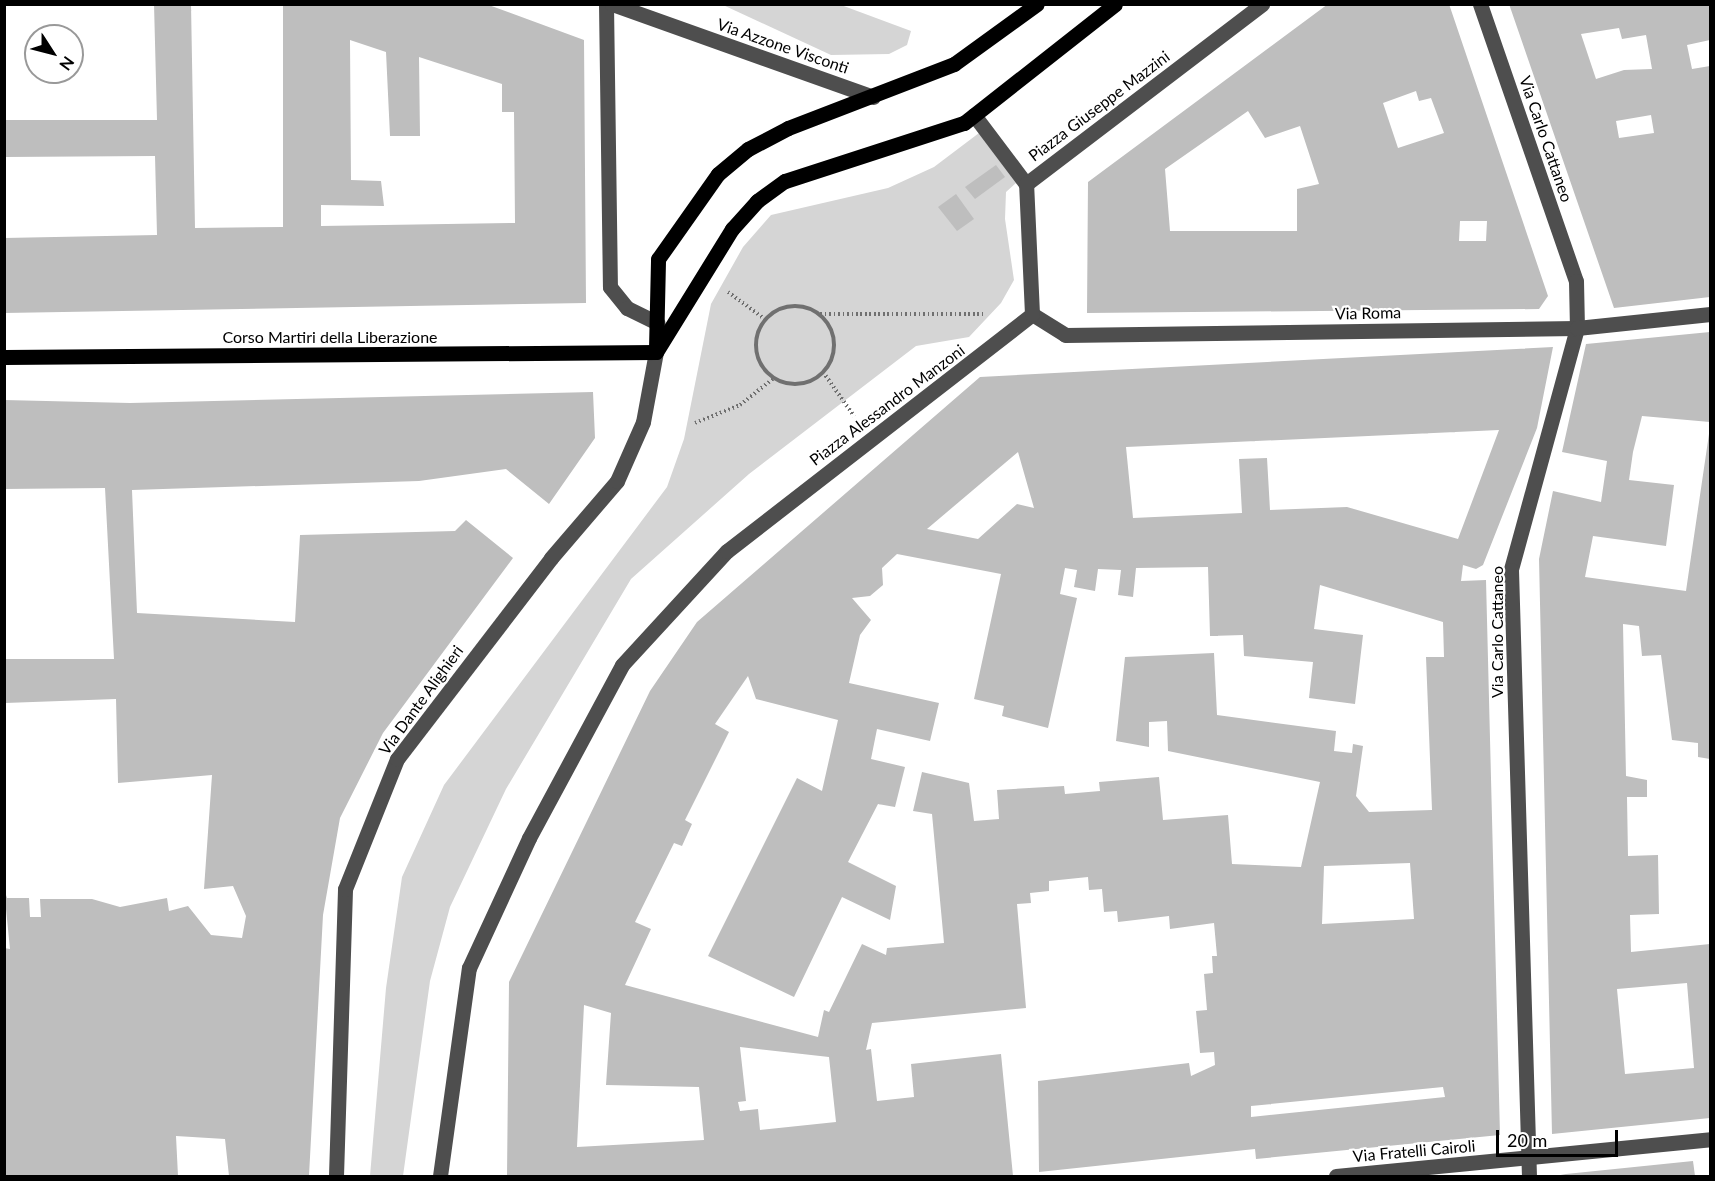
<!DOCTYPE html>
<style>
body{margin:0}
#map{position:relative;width:1715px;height:1181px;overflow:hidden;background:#fff;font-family:Lato,sans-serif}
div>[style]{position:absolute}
.green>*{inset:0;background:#d5d5d5}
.building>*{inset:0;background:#bebebe}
.path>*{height:4px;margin-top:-2px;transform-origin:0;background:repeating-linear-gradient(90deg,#707070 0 1.5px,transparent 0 4.5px)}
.path>.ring{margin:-2px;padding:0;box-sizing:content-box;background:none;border:4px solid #707070;border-radius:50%}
.minor>*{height:15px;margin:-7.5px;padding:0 7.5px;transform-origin:7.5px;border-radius:7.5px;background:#4e4e4e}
.major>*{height:15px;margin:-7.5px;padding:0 7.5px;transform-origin:7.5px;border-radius:7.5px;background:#000}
span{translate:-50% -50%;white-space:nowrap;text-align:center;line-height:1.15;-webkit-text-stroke:4.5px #fff;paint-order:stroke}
.street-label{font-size:16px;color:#000}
.frame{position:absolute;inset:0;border:6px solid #000;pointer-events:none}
.north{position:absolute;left:24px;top:24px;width:60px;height:60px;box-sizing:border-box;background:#fff;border:2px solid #999;border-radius:50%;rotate:126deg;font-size:16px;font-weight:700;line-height:24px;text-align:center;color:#000}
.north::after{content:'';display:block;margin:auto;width:21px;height:27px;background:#000;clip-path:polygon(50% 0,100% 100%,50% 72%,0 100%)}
.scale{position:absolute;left:1496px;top:1130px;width:122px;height:27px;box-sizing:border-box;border:3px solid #000;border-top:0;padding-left:8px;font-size:18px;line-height:21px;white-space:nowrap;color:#000;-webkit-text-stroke:4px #fff;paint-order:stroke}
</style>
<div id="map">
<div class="green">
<div style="clip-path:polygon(723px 5px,841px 5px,911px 31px,907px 45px,889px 54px,831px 55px)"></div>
<div style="clip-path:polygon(979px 133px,1016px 183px,1006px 192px,1005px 219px,1014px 280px,1001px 303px,969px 337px,916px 346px,749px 474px,631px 579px,506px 789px,450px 907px,430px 981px,403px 1176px,370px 1176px,386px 988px,402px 877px,444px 785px,667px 487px,684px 439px,711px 304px,743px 247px,771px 215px,888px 188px,934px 167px)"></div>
</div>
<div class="building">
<div style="clip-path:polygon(evenodd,154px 4px,191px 4px,195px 228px,283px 227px,283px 4px,486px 4px,584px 40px,586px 303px,4px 313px,4px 238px,157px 235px,155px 156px,4px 157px,4px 120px,157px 120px,154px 4px,350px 40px,386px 52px,390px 136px,420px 136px,419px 57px,502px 84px,502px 112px,514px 112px,515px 223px,321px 226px,321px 205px,384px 206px,381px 181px,351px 180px,350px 40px)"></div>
<div style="clip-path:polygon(evenodd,1328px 4px,1449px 4px,1548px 296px,1539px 309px,1087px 313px,1088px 182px,1328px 4px,1416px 91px,1419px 101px,1431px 98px,1444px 133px,1398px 148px,1383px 103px,1416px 91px,1328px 4px,1248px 111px,1265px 138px,1300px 126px,1319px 184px,1297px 189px,1297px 231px,1170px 231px,1165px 169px,1248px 111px,1328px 4px,1460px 221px,1487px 221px,1486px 241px,1459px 241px,1460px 221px)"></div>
<div style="clip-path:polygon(evenodd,1509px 4px,1710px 4px,1710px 40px,1687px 45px,1692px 69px,1710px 66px,1710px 297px,1614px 308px,1509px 4px,1619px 28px,1622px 39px,1646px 35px,1652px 69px,1624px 70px,1596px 79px,1581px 34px,1619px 28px,1509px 4px,1651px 115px,1654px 133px,1619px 138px,1616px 121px,1651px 115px)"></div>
<div style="clip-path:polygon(996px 165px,1005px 177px,975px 199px,965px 187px)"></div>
<div style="clip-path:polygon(956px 194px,974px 219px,957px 231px,938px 207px)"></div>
<div style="clip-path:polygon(evenodd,1710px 332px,1710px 422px,1642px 416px,1633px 452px,1629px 480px,1674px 485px,1666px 546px,1593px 536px,1585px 577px,1686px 591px,1710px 427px,1710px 759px,1698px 757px,1698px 743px,1672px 740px,1661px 655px,1642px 656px,1639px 626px,1623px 624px,1626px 776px,1647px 780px,1647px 797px,1627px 797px,1628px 856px,1658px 855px,1659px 914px,1630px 915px,1631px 952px,1710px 944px,1710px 1118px,1552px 1134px,1539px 559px,1553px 491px,1601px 502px,1607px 461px,1562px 452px,1586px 344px,1710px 332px,1687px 983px,1694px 1068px,1625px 1074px,1617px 989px,1687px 983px)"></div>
<div style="clip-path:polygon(evenodd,1553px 347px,1537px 428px,1483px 565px,1476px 569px,1463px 565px,1461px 581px,1486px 580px,1500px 1135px,1256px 1159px,1255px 1149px,1039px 1172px,1038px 1081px,1189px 1063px,1191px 1076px,1215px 1065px,1214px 1052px,1200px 1053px,1196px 1011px,1207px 1010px,1204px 974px,1213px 973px,1212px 956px,1217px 956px,1214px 923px,1170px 929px,1169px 916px,1118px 922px,1117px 911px,1104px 912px,1102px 889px,1089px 890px,1088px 877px,1049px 881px,1049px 891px,1030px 893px,1031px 903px,1017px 904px,1026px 1008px,872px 1023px,866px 1050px,871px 1049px,877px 1101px,914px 1097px,911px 1064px,1001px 1054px,1013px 1176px,507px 1176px,509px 982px,650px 691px,697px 622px,980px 377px,1553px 347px,1499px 430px,1458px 539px,1347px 507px,1270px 510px,1267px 458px,1239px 459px,1242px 513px,1133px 518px,1126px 447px,1499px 430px,1553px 347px,1018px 452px,1034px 508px,1017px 504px,978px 539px,927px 529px,1018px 452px,1553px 347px,897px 554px,1001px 574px,974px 699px,1004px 706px,1002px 716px,1048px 728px,1077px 598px,1060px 594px,1065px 568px,1077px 570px,1074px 587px,1095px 591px,1098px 569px,1121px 570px,1118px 595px,1133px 597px,1136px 568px,1208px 567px,1210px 636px,1243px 635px,1244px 656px,1313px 662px,1309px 698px,1355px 704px,1363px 635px,1314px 629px,1320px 585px,1443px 622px,1444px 657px,1426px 657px,1432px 810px,1369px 812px,1356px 796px,1363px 746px,1353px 744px,1352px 753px,1334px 751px,1336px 731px,1217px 715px,1214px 653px,1125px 657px,1116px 741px,1149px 747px,1149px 722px,1167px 721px,1168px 751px,1320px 782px,1301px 867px,1232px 864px,1228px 815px,1163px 820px,1159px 777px,1099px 782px,1100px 791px,1065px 794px,1064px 786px,997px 790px,999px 819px,974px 821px,969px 783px,922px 772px,913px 811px,932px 814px,944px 943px,887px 948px,886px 955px,862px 944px,829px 1012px,824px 1010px,818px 1037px,625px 985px,651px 929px,635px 922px,674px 843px,682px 846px,692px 824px,685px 820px,729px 732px,715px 724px,748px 676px,756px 699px,838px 720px,822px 791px,797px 778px,708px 956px,794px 997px,842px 897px,890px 920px,896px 886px,848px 862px,878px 804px,895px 807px,905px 767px,871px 759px,877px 729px,930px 741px,939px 703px,849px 683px,860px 635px,871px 620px,852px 598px,870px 596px,883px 585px,882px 568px,897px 554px,1553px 347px,1410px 863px,1414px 919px,1322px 924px,1324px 866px,1410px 863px,1553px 347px,584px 1005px,611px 1013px,606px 1085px,699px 1087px,704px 1140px,577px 1147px,584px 1005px,1553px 347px,740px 1047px,829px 1057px,836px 1122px,760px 1130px,758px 1109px,740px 1111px,738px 1102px,746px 1101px,740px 1047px,1553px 347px,1443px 1087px,1445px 1097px,1251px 1117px,1251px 1106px,1443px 1087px)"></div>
<div style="clip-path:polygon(593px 392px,595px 438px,549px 504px,506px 469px,419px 481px,132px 490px,137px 613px,295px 622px,300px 535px,455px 531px,466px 520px,513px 558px,383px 733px,340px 818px,323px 915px,309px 1176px,229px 1176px,225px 1139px,176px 1136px,178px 1176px,4px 1176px,4px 948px,10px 949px,4px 889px,7px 898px,29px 898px,30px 917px,41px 917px,40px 899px,92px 899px,120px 907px,167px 898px,169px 911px,188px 906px,211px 935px,242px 938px,246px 916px,233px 886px,204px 889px,212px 775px,118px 783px,116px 699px,5px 703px,5px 659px,114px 659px,105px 488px,4px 489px,4px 400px,130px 403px)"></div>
<div style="clip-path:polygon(1693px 1161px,1695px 1176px,1555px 1176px,1566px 1174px)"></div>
</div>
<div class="path">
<div style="left:728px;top:292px;width:47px;rotate:36.4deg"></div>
<div class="ring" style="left:756px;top:306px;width:74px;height:74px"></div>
<div style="left:820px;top:314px;width:163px"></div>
<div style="left:823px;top:372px;width:54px;rotate:54.8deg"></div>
<div style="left:695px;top:423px;width:48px;rotate:-21.8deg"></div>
<div style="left:740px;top:405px;width:43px;rotate:-38.5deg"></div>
</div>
<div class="minor">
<div style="left:606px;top:4px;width:283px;rotate:89.2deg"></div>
<div style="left:610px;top:287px;width:27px;rotate:51deg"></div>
<div style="left:627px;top:308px;width:34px;rotate:26deg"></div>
<div style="left:612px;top:4px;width:277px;rotate:19.6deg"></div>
<div style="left:1480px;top:4px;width:293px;rotate:70.9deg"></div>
<div style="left:1576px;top:281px;width:47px;rotate:88.8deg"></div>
<div style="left:1577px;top:328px;width:251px;rotate:105.3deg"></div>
<div style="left:1511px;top:570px;width:606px;rotate:88.3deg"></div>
<div style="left:974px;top:115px;width:86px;rotate:53deg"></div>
<div style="left:1026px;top:184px;width:297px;rotate:-37.3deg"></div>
<div style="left:1032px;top:314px;width:39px;rotate:32deg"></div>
<div style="left:1065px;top:335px;width:512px;rotate:-0.78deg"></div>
<div style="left:1577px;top:328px;width:134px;rotate:-6deg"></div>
<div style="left:336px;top:1176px;width:287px;rotate:-88.2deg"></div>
<div style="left:345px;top:889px;width:140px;rotate:-68.2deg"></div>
<div style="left:397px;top:759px;width:253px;rotate:-52.5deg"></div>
<div style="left:551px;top:558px;width:101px;rotate:-49.4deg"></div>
<div style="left:617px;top:481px;width:64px;rotate:-66.2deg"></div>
<div style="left:643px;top:422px;width:71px;rotate:-79.5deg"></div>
<div style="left:440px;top:1176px;width:210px;rotate:-82.1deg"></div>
<div style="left:469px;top:968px;width:143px;rotate:-65.2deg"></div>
<div style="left:529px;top:838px;width:196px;rotate:-61.7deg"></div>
<div style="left:622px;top:665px;width:155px;rotate:-47.4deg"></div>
<div style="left:727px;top:551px;width:386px;rotate:-37.8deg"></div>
<div style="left:1032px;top:314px;width:130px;rotate:-92.6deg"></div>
<div style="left:1336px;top:1176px;width:376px;rotate:-5.6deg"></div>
</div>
<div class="major">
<div style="left:656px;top:349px;width:90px;rotate:-88.7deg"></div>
<div style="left:658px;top:259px;width:104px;rotate:-54.8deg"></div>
<div style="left:718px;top:174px;width:39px;rotate:-40deg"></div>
<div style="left:748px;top:149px;width:45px;rotate:-27.7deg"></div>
<div style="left:788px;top:128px;width:178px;rotate:-21.1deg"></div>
<div style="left:954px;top:64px;width:102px;rotate:-35.9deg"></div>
<div style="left:656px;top:352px;width:145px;rotate:-58.3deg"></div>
<div style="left:732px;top:229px;width:38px;rotate:-48deg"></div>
<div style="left:757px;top:201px;width:34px;rotate:-36deg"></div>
<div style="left:785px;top:181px;width:188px;rotate:-18deg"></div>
<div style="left:964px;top:123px;width:192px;rotate:-38.2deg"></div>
<div style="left:4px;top:357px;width:652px;rotate:-0.44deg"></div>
</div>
<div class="street-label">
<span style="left:783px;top:46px;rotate:19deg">Via Azzone Visconti</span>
<span style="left:1099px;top:106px;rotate:-37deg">Piazza Giuseppe Mazzini</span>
<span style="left:1546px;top:139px;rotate:71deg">Via Carlo Cattaneo</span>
<span style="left:1368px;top:313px;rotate:-1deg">Via Roma</span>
<span style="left:330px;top:337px">Corso Martiri della Liberazione</span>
<span style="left:887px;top:405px;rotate:-37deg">Piazza Alessandro Manzoni</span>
<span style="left:1497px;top:632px;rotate:-90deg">Via Carlo Cattaneo</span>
<span style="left:421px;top:700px;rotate:-54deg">Via Dante Alighieri</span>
<span style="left:1414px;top:1151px;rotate:-5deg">Via Fratelli Cairoli</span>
</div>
<div class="frame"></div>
<div class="north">N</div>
<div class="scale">20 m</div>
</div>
